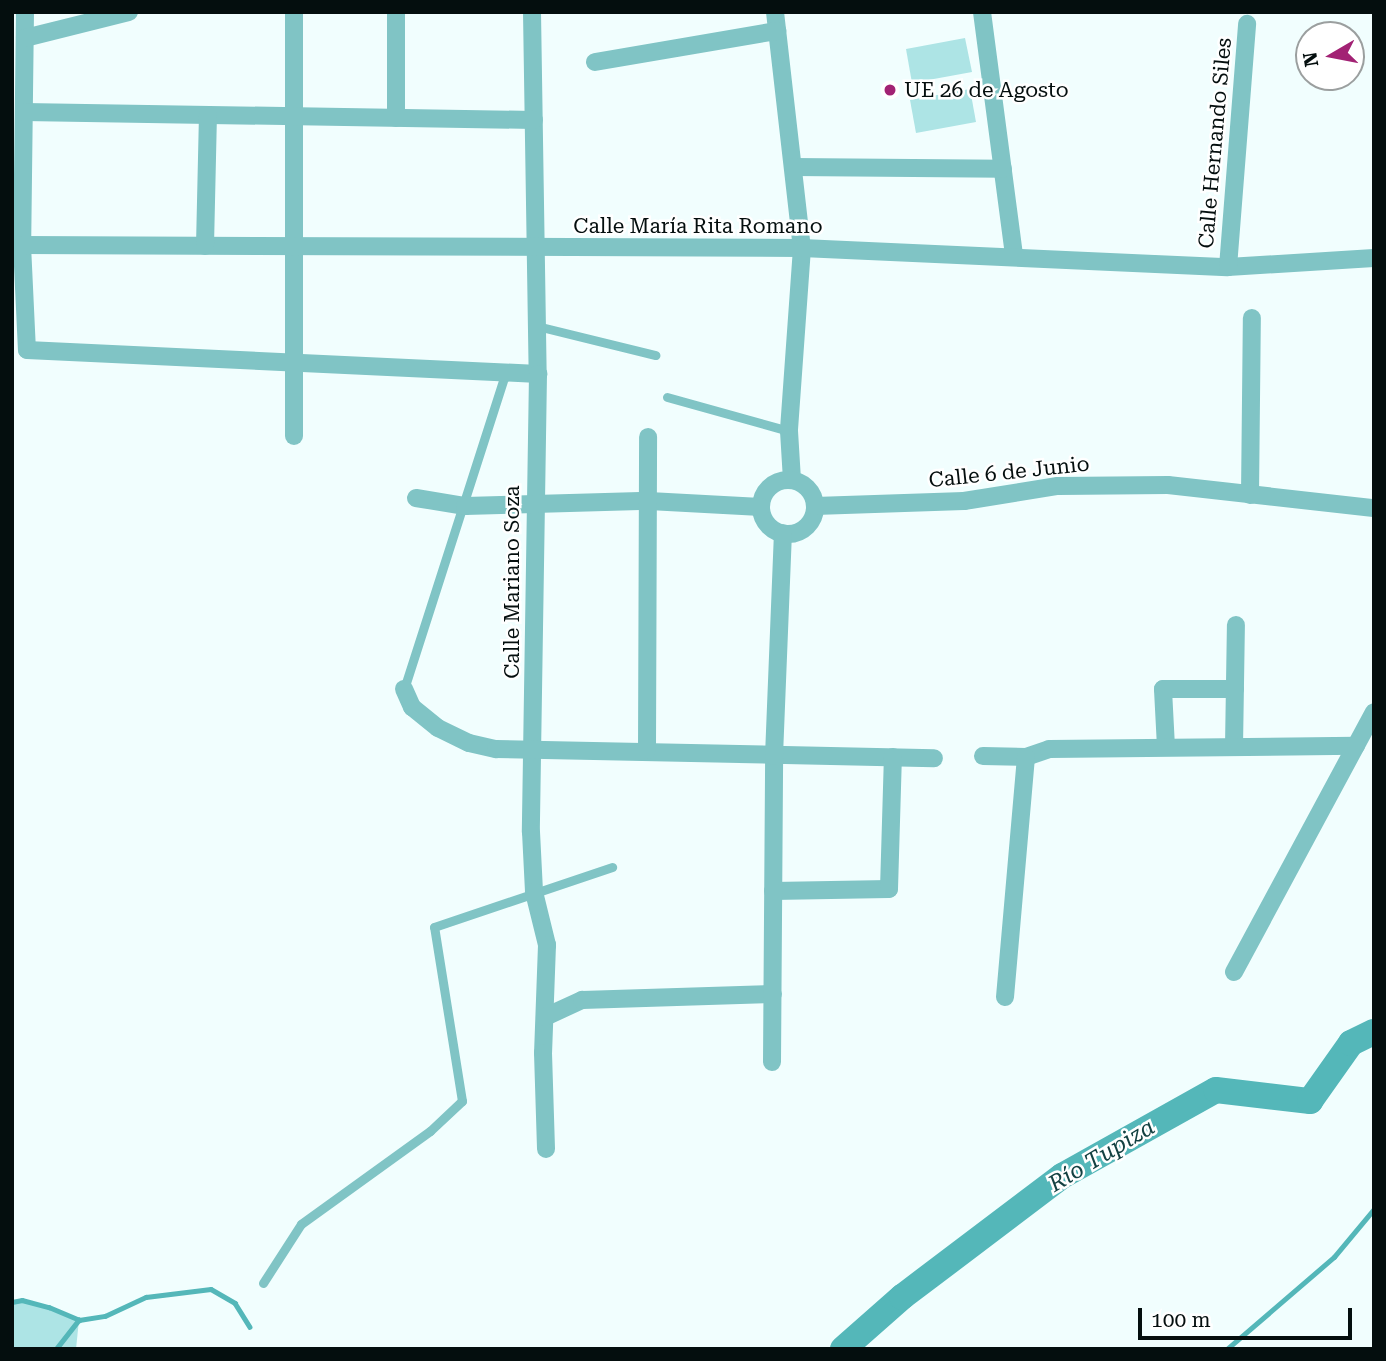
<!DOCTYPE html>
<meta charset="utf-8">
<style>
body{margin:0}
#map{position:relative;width:1386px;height:1361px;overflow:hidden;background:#f1fefe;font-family:"Roboto Serif",serif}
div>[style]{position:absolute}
.green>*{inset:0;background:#ade4e5}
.stream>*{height:4.5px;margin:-2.25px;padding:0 2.25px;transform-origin:2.25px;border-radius:2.25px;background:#54b7b9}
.river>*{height:26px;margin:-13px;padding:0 13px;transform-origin:13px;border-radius:13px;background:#54b7b9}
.service>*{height:9px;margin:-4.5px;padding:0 4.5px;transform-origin:4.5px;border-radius:4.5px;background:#80c4c5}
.minor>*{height:18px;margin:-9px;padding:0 9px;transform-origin:9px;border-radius:9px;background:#80c4c5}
.minor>.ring{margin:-9px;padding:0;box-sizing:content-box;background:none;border:18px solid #80c4c5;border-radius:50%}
.dots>*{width:19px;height:19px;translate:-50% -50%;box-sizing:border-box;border:4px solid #fff;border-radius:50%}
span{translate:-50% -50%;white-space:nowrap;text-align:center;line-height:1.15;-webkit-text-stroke:5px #fff;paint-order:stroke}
.poi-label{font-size:21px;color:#040e0e}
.left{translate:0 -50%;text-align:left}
.street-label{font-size:21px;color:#040e0e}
.water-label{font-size:23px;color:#134142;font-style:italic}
.frame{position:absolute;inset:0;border:14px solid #040e0e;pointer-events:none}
.north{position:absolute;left:1295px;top:21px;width:70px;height:70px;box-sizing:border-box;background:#fff;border:2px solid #9b9f9f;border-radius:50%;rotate:260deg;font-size:19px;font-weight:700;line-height:28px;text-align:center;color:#040e0e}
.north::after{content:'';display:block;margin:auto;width:24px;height:32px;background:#a22274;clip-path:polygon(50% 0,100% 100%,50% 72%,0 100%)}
.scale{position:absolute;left:1138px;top:1308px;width:214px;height:32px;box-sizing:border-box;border:4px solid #040e0e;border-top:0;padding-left:9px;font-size:21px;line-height:24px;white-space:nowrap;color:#040e0e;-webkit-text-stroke:5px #fff;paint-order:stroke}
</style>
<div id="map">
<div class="green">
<div style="clip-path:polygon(965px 38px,972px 72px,912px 83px,906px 49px)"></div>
<div style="clip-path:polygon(970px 89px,976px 122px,916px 133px,910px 100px)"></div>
<div style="clip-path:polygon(22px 1300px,79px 1320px,76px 1349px,12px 1349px,12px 1302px)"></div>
</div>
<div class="stream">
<div style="left:12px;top:1302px;width:10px;rotate:-11deg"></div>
<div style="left:22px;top:1300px;width:28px;rotate:15deg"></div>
<div style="left:49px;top:1307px;width:33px;rotate:23deg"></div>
<div style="left:79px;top:1320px;width:26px;rotate:-9deg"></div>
<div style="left:105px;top:1316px;width:45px;rotate:-24.9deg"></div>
<div style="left:146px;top:1297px;width:65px;rotate:-7deg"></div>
<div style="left:211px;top:1289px;width:28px;rotate:30deg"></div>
<div style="left:235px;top:1303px;width:28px;rotate:58deg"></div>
<div style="left:56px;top:1349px;width:37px;rotate:-52deg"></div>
<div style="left:1227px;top:1349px;width:141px;rotate:-40.7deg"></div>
<div style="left:1334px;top:1257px;width:62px;rotate:-50.2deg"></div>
</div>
<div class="river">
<div style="left:843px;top:1349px;width:79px;rotate:-41.4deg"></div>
<div style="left:902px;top:1297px;width:201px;rotate:-37.1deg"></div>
<div style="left:1062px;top:1176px;width:176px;rotate:-29.2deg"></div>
<div style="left:1216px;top:1090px;width:95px;rotate:6.7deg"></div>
<div style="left:1310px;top:1101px;width:71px;rotate:-54.7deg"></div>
<div style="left:1351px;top:1043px;width:25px;rotate:-26deg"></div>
</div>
<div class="service">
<div style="left:537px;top:326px;width:122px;rotate:13.8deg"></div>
<div style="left:667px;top:397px;width:127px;rotate:15.6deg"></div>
<div style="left:404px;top:689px;width:333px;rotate:-72.2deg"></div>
<div style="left:263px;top:1283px;width:70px;rotate:-57.2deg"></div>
<div style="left:301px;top:1224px;width:159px;rotate:-35.8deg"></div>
<div style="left:430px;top:1131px;width:44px;rotate:-43.2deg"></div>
<div style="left:462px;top:1101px;width:176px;rotate:-99.1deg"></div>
<div style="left:434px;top:927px;width:188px;rotate:-18.6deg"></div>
</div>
<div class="minor">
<div style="left:25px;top:12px;width:233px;rotate:90.7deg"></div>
<div style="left:22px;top:245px;width:105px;rotate:87.3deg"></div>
<div style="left:27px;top:350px;width:512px;rotate:2.69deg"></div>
<div style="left:294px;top:12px;width:424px;rotate:90deg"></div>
<div style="left:532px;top:12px;width:362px;rotate:89.1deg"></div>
<div style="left:538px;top:374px;width:458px;rotate:90.9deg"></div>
<div style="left:531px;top:832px;width:60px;rotate:87.1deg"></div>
<div style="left:534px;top:892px;width:55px;rotate:76.2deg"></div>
<div style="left:547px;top:945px;width:108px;rotate:92.1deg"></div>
<div style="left:543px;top:1053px;width:96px;rotate:88.2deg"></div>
<div style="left:775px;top:12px;width:238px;rotate:83.5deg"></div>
<div style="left:802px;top:248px;width:183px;rotate:94.1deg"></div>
<div style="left:789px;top:431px;width:49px;rotate:86.5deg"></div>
<div style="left:982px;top:12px;width:246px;rotate:82.5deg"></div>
<div style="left:25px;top:38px;width:107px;rotate:-14deg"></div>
<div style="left:595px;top:62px;width:185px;rotate:-9.7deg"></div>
<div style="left:24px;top:112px;width:510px;rotate:0.9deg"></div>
<div style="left:396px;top:118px;width:106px;rotate:-90deg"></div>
<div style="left:793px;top:167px;width:210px;rotate:0.5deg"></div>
<div style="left:22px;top:245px;width:780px;rotate:0.22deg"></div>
<div style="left:802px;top:248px;width:426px;rotate:2.6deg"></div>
<div style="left:1228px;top:267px;width:146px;rotate:-3.5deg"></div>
<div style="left:205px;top:246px;width:131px;rotate:-88.7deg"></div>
<div style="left:1228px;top:267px;width:244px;rotate:-85.5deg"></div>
<div class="ring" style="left:761px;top:480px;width:36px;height:36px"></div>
<div style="left:1250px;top:495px;width:177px;rotate:-89.4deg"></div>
<div style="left:416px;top:498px;width:50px;rotate:9.3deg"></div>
<div style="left:465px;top:506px;width:184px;rotate:-1.6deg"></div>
<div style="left:649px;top:501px;width:112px;rotate:3.1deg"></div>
<div style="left:815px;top:506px;width:149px;rotate:-1.9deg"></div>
<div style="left:964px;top:501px;width:95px;rotate:-9.1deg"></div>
<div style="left:1058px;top:486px;width:110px;rotate:-0.5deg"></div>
<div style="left:1168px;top:485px;width:207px;rotate:6.4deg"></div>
<div style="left:404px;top:689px;width:20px;rotate:66deg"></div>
<div style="left:412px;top:707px;width:33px;rotate:39deg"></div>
<div style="left:438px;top:728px;width:34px;rotate:26deg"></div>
<div style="left:469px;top:743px;width:28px;rotate:13deg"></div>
<div style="left:496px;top:749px;width:438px;rotate:1.2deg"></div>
<div style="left:1166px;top:747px;width:58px;rotate:-93deg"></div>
<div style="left:1163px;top:689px;width:72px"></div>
<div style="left:1234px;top:747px;width:122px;rotate:-89.1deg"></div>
<div style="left:647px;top:750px;width:313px;rotate:-89.8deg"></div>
<div style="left:983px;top:756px;width:43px;rotate:1.3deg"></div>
<div style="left:1026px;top:757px;width:24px;rotate:-19deg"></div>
<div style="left:1049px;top:749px;width:307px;rotate:-0.6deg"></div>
<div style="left:773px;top:891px;width:116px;rotate:-1deg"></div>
<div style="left:889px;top:889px;width:132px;rotate:-88.3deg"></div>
<div style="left:1234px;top:972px;width:295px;rotate:-61.7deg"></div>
<div style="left:1005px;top:997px;width:241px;rotate:-85deg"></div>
<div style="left:545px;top:1017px;width:41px;rotate:-24.7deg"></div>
<div style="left:582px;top:1000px;width:191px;rotate:-1.8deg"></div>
<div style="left:772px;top:1062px;width:306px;rotate:-89.6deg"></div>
<div style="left:774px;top:756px;width:223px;rotate:-87.7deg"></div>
</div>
<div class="dots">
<div style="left:890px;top:90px;background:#a22274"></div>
</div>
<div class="poi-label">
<span class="left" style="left:904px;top:90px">UE 26 de Agosto</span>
</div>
<div class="street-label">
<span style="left:1215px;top:143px;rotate:-85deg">Calle Hernando Siles</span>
<span style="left:698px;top:226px">Calle María Rita Romano</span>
<span style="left:1009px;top:472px;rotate:-6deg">Calle 6 de Junio</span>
<span style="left:512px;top:582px;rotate:-90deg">Calle Mariano Soza</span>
</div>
<div class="water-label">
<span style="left:1102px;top:1156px;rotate:-31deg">Río Tupiza</span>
</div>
<div class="frame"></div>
<div class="north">N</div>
<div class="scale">100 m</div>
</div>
